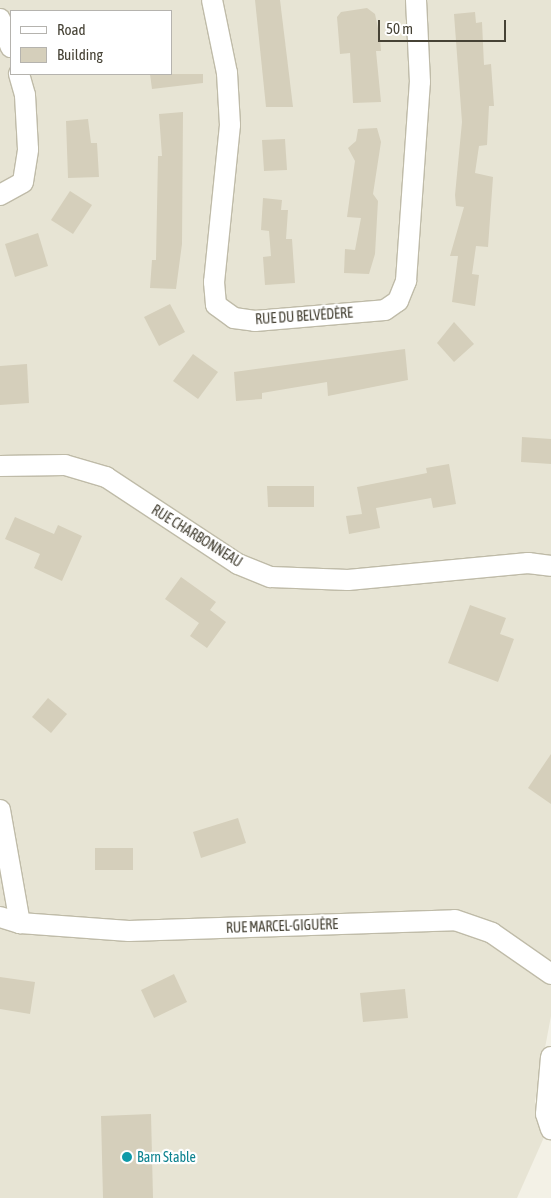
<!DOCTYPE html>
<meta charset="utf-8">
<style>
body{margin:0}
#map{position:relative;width:551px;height:1198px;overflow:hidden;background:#f3f1e6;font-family:"Asap Condensed",sans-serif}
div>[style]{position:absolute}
.residential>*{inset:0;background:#e7e4d4}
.building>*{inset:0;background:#d5cfbb}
.roads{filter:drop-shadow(1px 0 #bfbba8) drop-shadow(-1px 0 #bfbba8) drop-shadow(0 1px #bfbba8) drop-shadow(0 -1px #bfbba8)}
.minor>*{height:20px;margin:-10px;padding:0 10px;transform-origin:10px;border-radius:10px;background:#fff}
.dots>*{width:14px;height:14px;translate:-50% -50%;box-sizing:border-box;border:2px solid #fff;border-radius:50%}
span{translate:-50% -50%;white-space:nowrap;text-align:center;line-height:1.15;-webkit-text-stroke:4.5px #fff;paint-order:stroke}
.street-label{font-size:14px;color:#464235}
.culture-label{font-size:14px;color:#0d838f}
.left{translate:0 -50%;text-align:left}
.legend{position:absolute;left:10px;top:10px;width:162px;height:65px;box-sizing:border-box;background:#fff;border:1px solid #b5b3ae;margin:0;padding:6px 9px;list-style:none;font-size:15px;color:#464235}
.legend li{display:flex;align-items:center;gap:10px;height:25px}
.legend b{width:25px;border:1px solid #b5b3ae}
.scale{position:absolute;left:378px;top:20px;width:128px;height:22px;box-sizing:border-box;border:2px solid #464235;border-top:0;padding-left:6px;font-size:15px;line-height:18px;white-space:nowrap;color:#464235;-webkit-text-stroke:4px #fff;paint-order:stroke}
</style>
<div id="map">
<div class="residential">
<div style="clip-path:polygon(evenodd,0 0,551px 0,551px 1016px,535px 1101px,545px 1135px,517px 1198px,0 1198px,0 0,11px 11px,171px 11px,171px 74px,11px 74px,11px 11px)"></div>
</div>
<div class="building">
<div style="clip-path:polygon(255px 0,280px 0,293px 107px,266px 107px)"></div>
<div style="clip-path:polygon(367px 8px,375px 14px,380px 38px,381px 51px,376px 51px,381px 102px,353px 103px,350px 53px,340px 54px,337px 17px,341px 12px)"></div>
<div style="clip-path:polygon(475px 12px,476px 23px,482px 22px,484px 65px,491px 64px,494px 106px,489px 106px,487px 145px,479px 146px,475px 173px,493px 177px,488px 247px,476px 246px,472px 274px,479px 275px,475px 306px,452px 302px,458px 256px,450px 256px,464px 207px,456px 206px,455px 195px,462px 122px,454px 14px)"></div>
<div style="clip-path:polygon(150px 74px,203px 74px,203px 83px,152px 89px)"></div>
<div style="clip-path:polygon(183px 112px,182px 244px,176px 289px,150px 288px,152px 260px,156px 260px,158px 156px,162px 156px,159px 114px)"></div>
<div style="clip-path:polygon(88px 119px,91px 143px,97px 143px,99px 177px,68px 178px,66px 121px)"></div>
<div style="clip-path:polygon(377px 128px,381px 142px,373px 194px,378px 201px,375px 254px,369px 274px,344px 273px,345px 249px,355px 250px,361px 218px,347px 217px,355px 161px,348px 148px,356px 141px,358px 129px)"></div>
<div style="clip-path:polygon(285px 139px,287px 170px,264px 171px,262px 140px)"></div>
<div style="clip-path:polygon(70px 191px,92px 205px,73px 234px,51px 220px)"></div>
<div style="clip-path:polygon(263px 198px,282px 200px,281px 210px,288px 210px,286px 239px,292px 239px,295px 283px,265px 285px,263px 257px,271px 256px,269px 231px,261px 230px)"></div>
<div style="clip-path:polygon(38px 233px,48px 266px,15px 277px,5px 244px)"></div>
<div style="clip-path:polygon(170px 304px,185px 332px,159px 346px,144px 317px)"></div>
<div style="clip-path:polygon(454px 322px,474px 344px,454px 362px,437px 343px)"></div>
<div style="clip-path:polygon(405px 349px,408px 380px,328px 396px,327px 382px,262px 393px,262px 399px,236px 401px,234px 372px)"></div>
<div style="clip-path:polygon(193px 354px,218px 372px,198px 399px,173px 381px)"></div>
<div style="clip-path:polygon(27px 364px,29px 403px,0 405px,0 366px)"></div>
<div style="clip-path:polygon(522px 437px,551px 439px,551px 464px,521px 462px)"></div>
<div style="clip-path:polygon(449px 464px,456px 504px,433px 508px,431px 498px,376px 508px,380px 528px,349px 534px,346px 516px,362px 514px,357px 487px,427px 473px,426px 468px)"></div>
<div style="clip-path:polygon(267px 486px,314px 486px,314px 507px,268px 507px)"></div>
<div style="clip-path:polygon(15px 517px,54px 534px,58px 525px,82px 536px,62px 581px,34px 568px,40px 554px,5px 539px)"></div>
<div style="clip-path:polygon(181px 577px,216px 602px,210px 610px,226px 622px,207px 648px,190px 636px,199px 623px,165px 599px)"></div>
<div style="clip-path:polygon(470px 605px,506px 618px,500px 634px,514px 639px,498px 682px,448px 663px)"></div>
<div style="clip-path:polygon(48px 698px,67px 714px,51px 733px,32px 717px)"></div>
<div style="clip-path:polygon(551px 754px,551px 804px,528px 788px)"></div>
<div style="clip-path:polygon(238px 818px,246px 843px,201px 858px,193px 832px)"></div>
<div style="clip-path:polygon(95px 848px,133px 848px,133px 870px,95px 870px)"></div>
<div style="clip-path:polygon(174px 974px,187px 1002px,154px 1018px,141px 990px)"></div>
<div style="clip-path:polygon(0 977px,35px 982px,30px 1014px,0 1009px)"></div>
<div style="clip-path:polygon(405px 989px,408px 1018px,363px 1022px,360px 993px)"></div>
<div style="clip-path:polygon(151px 1114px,153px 1198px,103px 1198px,101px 1116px)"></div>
</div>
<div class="roads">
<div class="minor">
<div style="left:212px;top:0;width:75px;rotate:78.4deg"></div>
<div style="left:227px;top:73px;width:52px;rotate:86.7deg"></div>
<div style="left:230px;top:125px;width:158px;rotate:95.8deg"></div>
<div style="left:214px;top:282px;width:23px;rotate:85deg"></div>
<div style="left:216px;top:305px;width:22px;rotate:36deg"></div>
<div style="left:234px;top:318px;width:21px;rotate:8deg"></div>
<div style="left:255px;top:321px;width:130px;rotate:-4.8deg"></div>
<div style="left:385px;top:310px;width:16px;rotate:-35deg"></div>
<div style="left:398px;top:301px;width:22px;rotate:-68deg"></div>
<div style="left:406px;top:281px;width:199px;rotate:-86deg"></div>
<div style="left:420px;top:82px;width:82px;rotate:-92.8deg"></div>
<div style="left:0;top:19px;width:30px;rotate:69deg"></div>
<div style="left:0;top:195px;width:26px;rotate:-29deg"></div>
<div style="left:23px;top:182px;width:33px;rotate:-81deg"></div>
<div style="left:28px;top:149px;width:54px;rotate:-93.2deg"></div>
<div style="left:25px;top:95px;width:22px;rotate:-106deg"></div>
<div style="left:0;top:466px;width:65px;rotate:-0.9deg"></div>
<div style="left:65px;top:465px;width:43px;rotate:16.3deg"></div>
<div style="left:106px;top:477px;width:158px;rotate:33.4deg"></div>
<div style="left:238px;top:564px;width:35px;rotate:22deg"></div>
<div style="left:271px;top:577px;width:77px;rotate:2.2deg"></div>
<div style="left:348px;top:580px;width:181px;rotate:-5.4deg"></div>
<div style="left:528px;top:563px;width:23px;rotate:7deg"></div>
<div style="left:0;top:810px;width:115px;rotate:80deg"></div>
<div style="left:0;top:917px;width:21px;rotate:17deg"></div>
<div style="left:20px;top:923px;width:109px;rotate:4.2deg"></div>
<div style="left:129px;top:931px;width:326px;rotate:-1.9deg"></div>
<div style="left:455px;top:920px;width:39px;rotate:19deg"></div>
<div style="left:492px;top:933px;width:72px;rotate:34.8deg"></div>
<div style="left:551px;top:1057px;width:57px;rotate:95deg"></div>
<div style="left:546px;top:1114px;width:16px;rotate:72deg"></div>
</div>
</div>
<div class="dots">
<div style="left:127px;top:1157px;background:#0f9aa8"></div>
</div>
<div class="street-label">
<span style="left:304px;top:316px;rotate:-4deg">RUE DU BELVÉDÈRE</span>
<span style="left:197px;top:536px;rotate:32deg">RUE CHARBONNEAU</span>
<span style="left:282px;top:926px;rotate:-2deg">RUE MARCEL-GIGUÈRE</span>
</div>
<div class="culture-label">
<span class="left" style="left:137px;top:1157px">Barn Stable</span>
</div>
<ul class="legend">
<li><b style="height:6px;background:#fff"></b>Road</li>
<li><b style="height:14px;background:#d5cfbb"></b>Building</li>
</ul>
<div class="scale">50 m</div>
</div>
